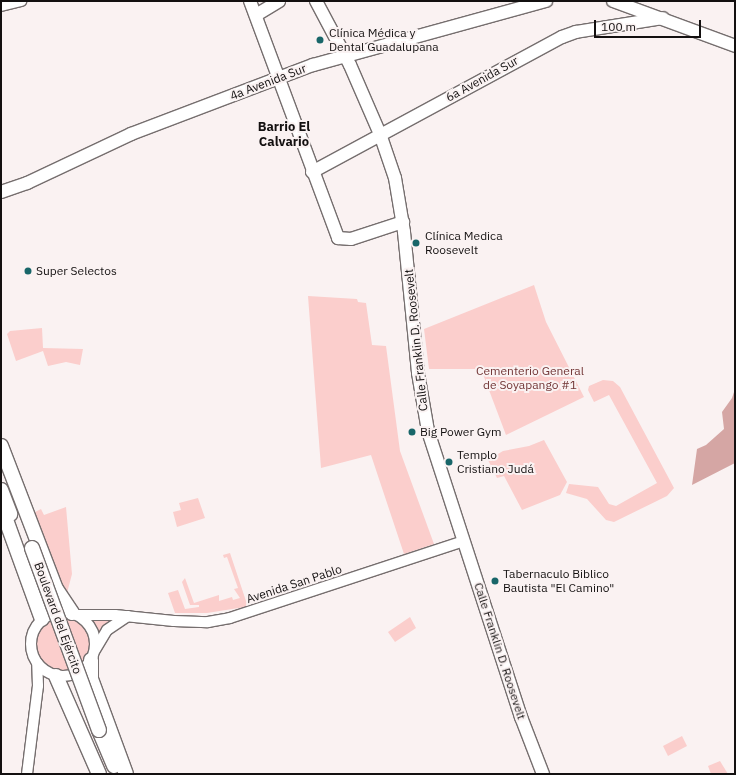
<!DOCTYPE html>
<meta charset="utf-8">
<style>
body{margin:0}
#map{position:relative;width:736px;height:775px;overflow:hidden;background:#faf2f2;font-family:"IBM Plex Sans",sans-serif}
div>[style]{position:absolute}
.green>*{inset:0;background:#fbcecc}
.round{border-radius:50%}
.forest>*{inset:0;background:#d5a6a4}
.roads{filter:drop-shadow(1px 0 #756e6e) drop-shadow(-1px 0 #756e6e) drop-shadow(0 1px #756e6e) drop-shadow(0 -1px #756e6e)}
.tertiary>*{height:10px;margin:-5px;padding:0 5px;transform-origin:5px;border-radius:5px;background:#fff}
.tertiary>.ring{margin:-5px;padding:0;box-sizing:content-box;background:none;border:10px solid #fff;border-radius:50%}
.secondary>*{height:12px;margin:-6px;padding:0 6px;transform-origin:6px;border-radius:6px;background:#fff}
.trunk>*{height:14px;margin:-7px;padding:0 7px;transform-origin:7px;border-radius:7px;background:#fff}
.bridges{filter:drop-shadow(1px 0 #756e6e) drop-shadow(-1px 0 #756e6e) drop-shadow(0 1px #756e6e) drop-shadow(0 -1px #756e6e)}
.trunk-bridge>*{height:14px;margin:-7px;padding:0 7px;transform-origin:7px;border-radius:7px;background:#fff}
.dots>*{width:11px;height:11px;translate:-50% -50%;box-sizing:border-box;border:2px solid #faf2f2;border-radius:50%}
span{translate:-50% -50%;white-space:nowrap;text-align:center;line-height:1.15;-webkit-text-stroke:4px #faf2f2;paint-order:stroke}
.poi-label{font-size:12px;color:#131010}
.left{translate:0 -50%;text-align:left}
.street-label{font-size:12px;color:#131010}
.park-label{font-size:12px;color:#713535}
.neighbourhood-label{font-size:13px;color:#131010;font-weight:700}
.frame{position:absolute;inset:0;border:2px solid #131010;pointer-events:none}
.scale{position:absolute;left:594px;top:20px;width:107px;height:18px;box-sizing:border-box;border:2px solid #131010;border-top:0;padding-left:5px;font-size:12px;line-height:14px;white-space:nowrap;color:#131010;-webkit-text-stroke:3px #faf2f2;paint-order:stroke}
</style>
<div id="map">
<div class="green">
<div style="clip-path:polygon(534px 285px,546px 322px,584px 397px,506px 435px,481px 369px,429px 369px,424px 329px)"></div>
<div style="clip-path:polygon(308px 296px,357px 299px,358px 302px,366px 303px,372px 345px,386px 346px,400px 451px,434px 544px,404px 554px,371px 455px,321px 468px)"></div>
<div style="clip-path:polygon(42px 328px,43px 348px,83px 349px,80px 365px,66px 362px,48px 366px,43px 351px,16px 361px,7px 334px,10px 331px)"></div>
<div style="clip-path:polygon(603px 380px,613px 381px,620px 387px,674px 488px,667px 496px,614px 522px,606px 520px,587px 499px,566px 493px,569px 484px,598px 487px,609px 504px,616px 506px,657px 483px,609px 395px,594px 402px,588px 390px,589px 386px)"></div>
<div style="clip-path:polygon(544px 440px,567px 482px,560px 495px,522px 510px,504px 476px,497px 478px,488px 460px,503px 451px,529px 446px)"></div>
<div style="clip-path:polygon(198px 498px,205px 518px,177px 527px,173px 512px,181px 510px,179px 503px)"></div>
<div style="clip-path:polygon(66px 507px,72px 574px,67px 593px,58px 580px,33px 513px,41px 509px,44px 515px)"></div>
<div style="clip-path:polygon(230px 553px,247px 604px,245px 607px,207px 613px,175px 613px,168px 593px,178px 590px,185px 609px,199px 607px,199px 605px,190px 605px,182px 582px,185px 578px,194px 603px,219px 595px,219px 601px,232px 597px,233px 600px,240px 598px,234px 589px,238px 588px,227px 557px,224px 558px,223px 555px)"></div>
<div style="clip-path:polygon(77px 615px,128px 616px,95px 643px,86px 622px)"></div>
<div style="clip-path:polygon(410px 617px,416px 628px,395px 642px,388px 632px)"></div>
<div class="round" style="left:36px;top:617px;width:54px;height:54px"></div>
<div style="clip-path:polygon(682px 736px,687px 746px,668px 756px,663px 746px)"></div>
<div style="clip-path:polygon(720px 761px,728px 774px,711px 774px,708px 766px)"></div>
</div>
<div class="forest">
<div style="clip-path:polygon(735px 389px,735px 463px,692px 485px,697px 449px,706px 445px,724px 429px,722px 412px,732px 398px)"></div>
</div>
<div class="roads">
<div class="tertiary">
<div style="left:1px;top:6px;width:21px;rotate:-14deg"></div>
<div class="ring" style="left:31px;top:612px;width:54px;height:54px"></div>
<div style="left:77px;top:615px;width:38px"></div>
<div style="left:115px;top:615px;width:59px;rotate:5.8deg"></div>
<div style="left:174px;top:621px;width:34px;rotate:2deg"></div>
<div style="left:208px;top:622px;width:22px;rotate:-10deg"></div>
<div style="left:230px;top:618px;width:246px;rotate:-18.2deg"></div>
<div style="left:95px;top:650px;width:23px;rotate:-59deg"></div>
<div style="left:107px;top:630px;width:25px;rotate:-34deg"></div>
<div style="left:27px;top:774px;width:89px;rotate:-82.9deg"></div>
<div style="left:38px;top:686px;width:23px;rotate:-92deg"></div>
</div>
<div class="secondary">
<div style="left:250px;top:1px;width:253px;rotate:69.6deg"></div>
<div style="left:338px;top:238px;width:13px;rotate:4deg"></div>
<div style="left:351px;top:239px;width:55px;rotate:-18.1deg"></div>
<div style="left:316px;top:1px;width:72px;rotate:62deg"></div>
<div style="left:350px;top:65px;width:75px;rotate:66.5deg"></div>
<div style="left:380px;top:134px;width:46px;rotate:71.2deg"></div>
<div style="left:395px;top:178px;width:55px;rotate:80.5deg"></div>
<div style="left:404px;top:232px;width:142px;rotate:84.3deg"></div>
<div style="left:418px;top:373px;width:59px;rotate:80.2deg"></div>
<div style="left:428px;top:431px;width:301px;rotate:72deg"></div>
<div style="left:521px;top:717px;width:61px;rotate:68.9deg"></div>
<div style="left:613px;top:1px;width:130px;rotate:20.2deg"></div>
<div style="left:256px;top:15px;width:27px;rotate:-31deg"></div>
<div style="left:312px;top:172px;width:284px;rotate:-28.4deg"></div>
<div style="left:562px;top:37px;width:15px;rotate:-20deg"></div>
<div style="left:576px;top:32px;width:88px;rotate:-9.1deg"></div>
<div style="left:1px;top:192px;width:28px;rotate:-19deg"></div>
<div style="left:27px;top:183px;width:115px;rotate:-25.2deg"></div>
<div style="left:131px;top:134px;width:195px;rotate:-20.8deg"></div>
<div style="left:313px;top:65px;width:242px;rotate:-15.4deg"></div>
</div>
<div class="trunk">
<div style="left:1px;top:446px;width:153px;rotate:69deg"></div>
<div style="left:56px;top:589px;width:29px;rotate:56deg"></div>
<div style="left:1px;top:490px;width:26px;rotate:69deg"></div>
<div style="left:1px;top:506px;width:120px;rotate:70.1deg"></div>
<div style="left:91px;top:660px;width:19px;rotate:90deg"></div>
<div style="left:91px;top:679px;width:101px;rotate:69.8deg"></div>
<div style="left:56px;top:676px;width:107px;rotate:66.3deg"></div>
<div style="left:99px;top:730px;width:39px;rotate:67deg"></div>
</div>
</div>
<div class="bridges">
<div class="trunk-bridge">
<div style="left:32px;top:548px;width:194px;rotate:69.8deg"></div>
</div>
</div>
<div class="dots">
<div style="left:320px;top:40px;background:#186669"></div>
<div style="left:416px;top:243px;background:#186669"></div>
<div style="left:28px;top:271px;background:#186669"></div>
<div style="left:412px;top:432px;background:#186669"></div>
<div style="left:449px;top:462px;background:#186669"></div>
<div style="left:495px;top:581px;background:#186669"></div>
</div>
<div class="poi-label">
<span class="left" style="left:329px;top:40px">Clínica Médica y<br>Dental Guadalupana</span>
<span class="left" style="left:425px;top:243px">Clínica Medica<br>Roosevelt</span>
<span class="left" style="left:36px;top:271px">Super Selectos</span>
<span class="left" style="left:420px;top:432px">Big Power Gym</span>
<span class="left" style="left:457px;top:462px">Templo<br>Cristiano Judá</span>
<span class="left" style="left:503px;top:581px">Tabernaculo Biblico<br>Bautista "El Camino"</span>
</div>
<div class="street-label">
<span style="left:482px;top:79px;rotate:-29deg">6a Avenida Sur</span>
<span style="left:268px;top:82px;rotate:-21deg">4a Avenida Sur</span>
<span style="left:416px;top:340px;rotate:-96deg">Calle Franklin D. Roosevelt</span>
<span style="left:294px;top:584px;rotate:-18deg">Avenida San Pablo</span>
<span style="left:58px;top:618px;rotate:70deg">Boulevard del Ejército</span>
<span style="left:500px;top:651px;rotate:72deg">Calle Franklin D. Roosevelt</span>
</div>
<div class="park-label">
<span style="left:530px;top:378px">Cementerio General<br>de Soyapango #1</span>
</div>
<div class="neighbourhood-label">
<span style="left:284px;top:135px">Barrio El<br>Calvario</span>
</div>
<div class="frame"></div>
<div class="scale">100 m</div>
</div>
